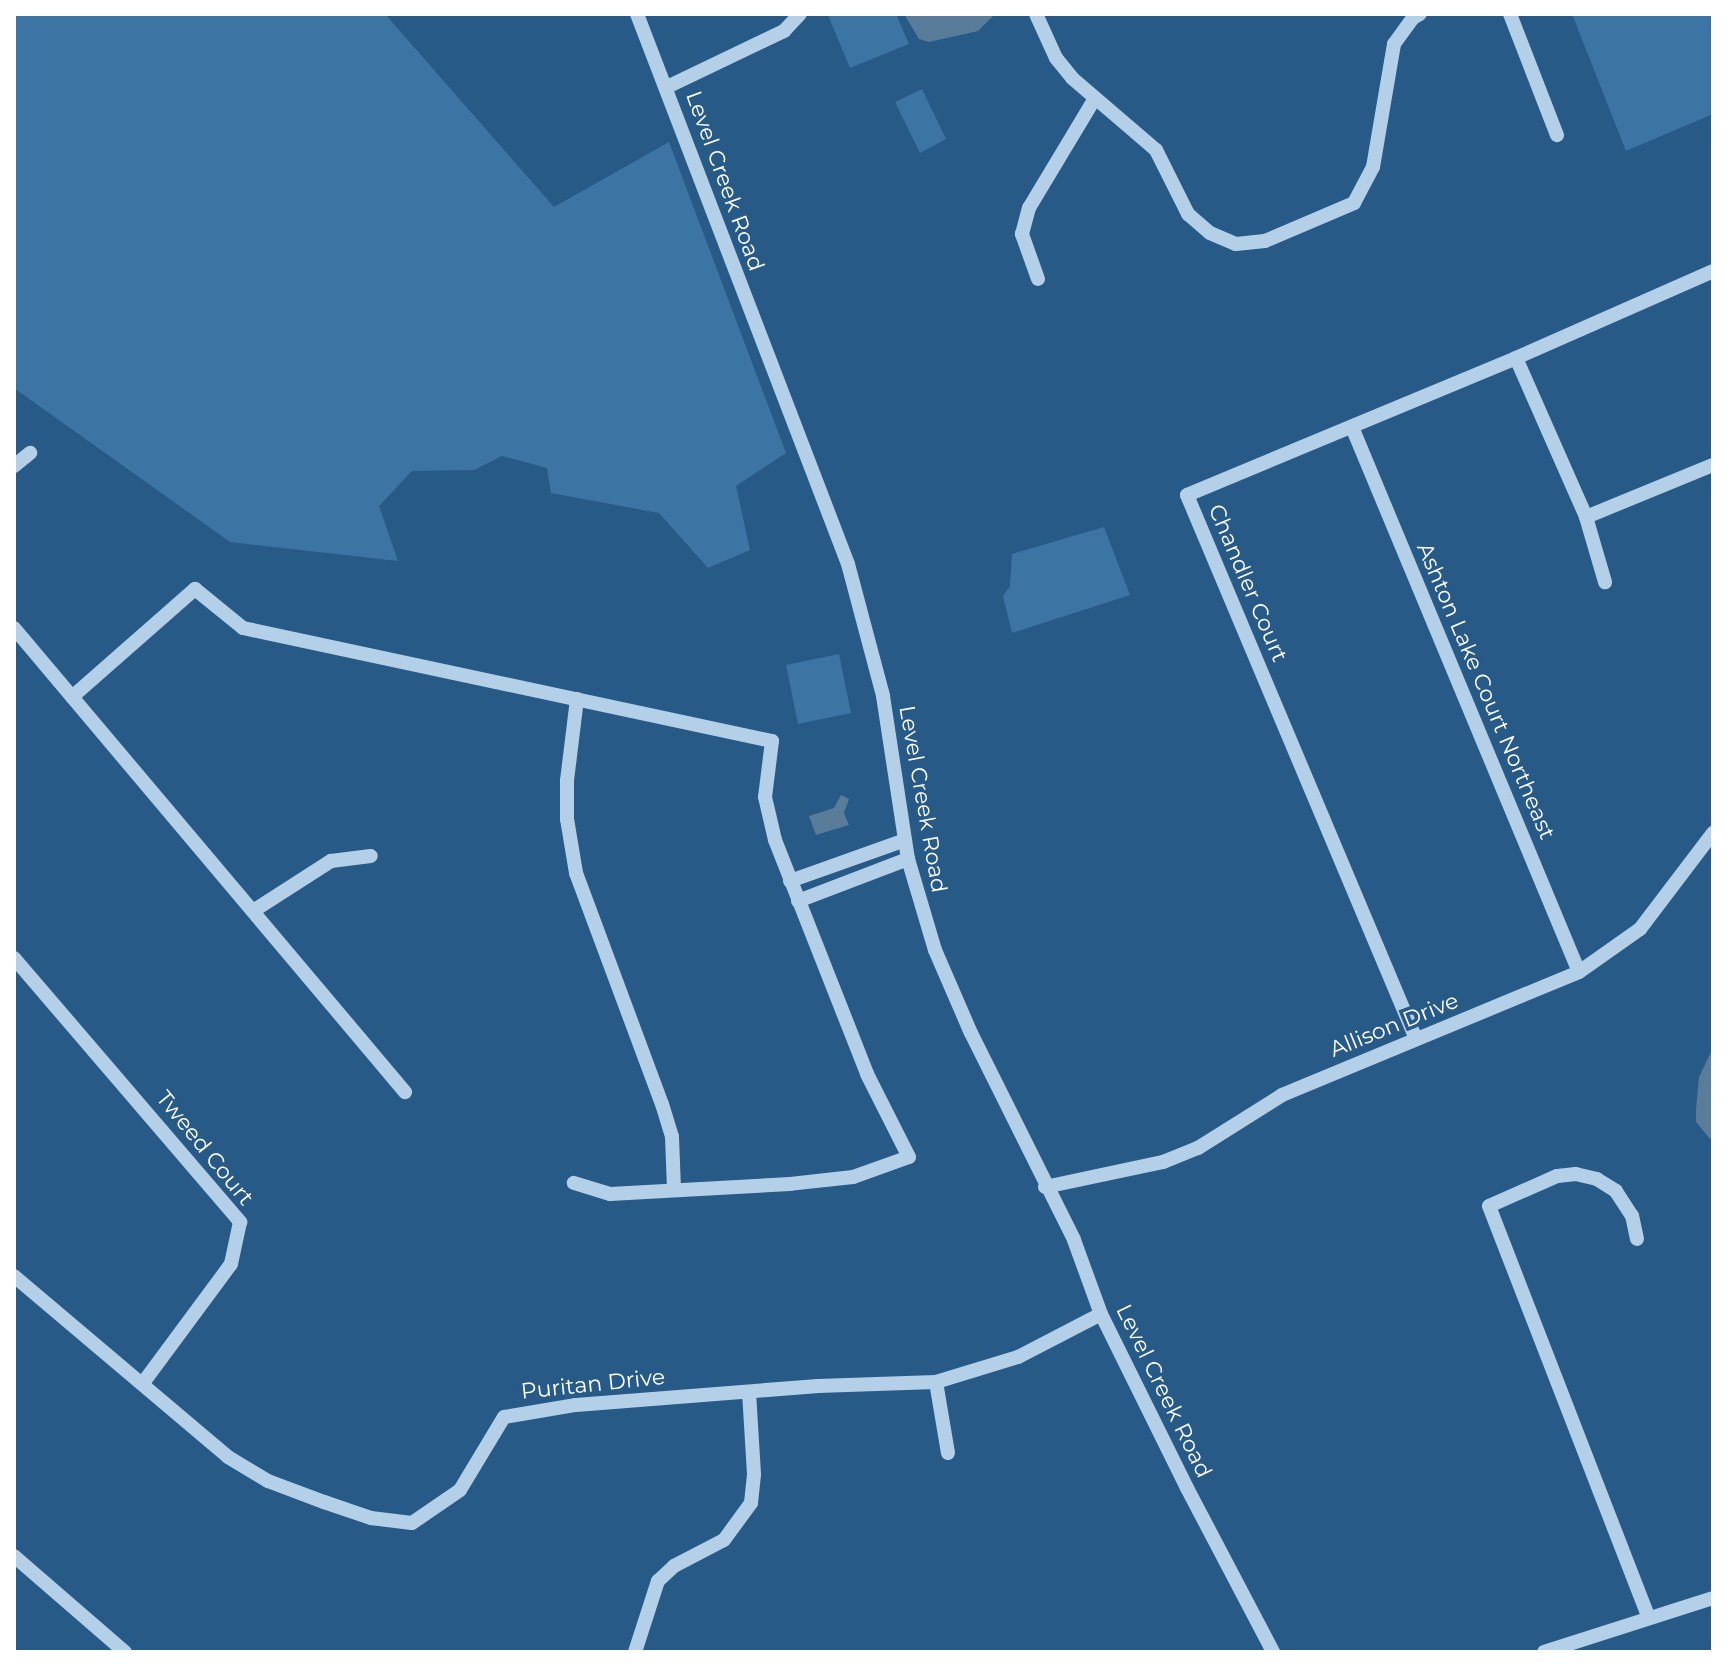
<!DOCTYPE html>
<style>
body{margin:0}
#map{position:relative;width:1727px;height:1666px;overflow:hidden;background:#275a87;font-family:Montserrat,sans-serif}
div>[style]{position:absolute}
.green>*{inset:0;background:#3c74a4}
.water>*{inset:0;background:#597c9b}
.minor>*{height:14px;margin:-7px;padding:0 7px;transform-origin:7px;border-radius:7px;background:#b3d0e8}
span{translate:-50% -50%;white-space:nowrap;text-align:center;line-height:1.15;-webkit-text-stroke:7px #275a87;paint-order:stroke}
.street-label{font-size:22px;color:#fff}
.frame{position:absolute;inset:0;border:16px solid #fff;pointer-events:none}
</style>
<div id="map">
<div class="green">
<div style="clip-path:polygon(14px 14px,385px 14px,554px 207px,669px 142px,786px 453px,736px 486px,750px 550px,708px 568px,659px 513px,551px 493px,547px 468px,502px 456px,474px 470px,412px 471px,379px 506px,398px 561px,230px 542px,14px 388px)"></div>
<div style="clip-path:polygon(896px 14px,909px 44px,850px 68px,828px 15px)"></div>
<div style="clip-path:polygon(1572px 14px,1713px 14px,1713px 114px,1626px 151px)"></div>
<div style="clip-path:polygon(922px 89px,946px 139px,920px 153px,895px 102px)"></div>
<div style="clip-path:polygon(1104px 527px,1130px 595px,1012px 633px,1003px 596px,1010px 586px,1012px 554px)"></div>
<div style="clip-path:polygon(839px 654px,851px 713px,798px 724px,786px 665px)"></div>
</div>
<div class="water">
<div style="clip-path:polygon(904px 14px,995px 14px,978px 31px,929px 42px,919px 39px)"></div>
<div style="clip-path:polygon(841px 795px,849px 799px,844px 813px,849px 825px,816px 835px,809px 816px,834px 808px)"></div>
<div style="clip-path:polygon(1713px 1048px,1713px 1140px,1711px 1140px,1696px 1122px,1696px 1109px,1699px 1077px)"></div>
</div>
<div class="minor">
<div style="left:637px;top:14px;width:589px;rotate:69.01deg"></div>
<div style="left:848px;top:564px;width:137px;rotate:75.1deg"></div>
<div style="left:883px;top:696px;width:165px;rotate:81.3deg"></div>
<div style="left:908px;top:859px;width:95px;rotate:73.5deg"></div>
<div style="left:935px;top:950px;width:90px;rotate:66.6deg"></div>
<div style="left:971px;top:1033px;width:231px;rotate:63.5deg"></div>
<div style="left:1074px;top:1240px;width:79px;rotate:70deg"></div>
<div style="left:1101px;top:1314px;width:194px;rotate:63.7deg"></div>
<div style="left:1187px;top:1488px;width:185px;rotate:62.3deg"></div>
<div style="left:1036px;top:14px;width:48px;rotate:65.6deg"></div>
<div style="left:1056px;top:58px;width:26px;rotate:51deg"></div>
<div style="left:1072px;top:78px;width:111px;rotate:40.6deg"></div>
<div style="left:1156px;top:150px;width:72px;rotate:63.4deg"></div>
<div style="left:1188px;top:214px;width:29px;rotate:41deg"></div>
<div style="left:1210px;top:233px;width:28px;rotate:23deg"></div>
<div style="left:1236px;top:244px;width:29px;rotate:-6deg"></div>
<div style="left:1265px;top:241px;width:97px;rotate:-23.1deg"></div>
<div style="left:1354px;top:203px;width:41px;rotate:-62.2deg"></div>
<div style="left:1373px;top:167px;width:125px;rotate:-80.3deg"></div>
<div style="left:1394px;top:44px;width:32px;rotate:-54deg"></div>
<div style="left:1413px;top:18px;width:8px;rotate:-30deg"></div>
<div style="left:1510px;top:14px;width:130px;rotate:68.8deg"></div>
<div style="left:667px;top:87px;width:130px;rotate:-25.6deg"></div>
<div style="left:784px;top:31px;width:23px;rotate:-47deg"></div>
<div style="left:1038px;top:279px;width:48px;rotate:-109.6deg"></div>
<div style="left:1022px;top:234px;width:27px;rotate:-75deg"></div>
<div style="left:1029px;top:208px;width:126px;rotate:-59deg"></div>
<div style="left:1516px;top:358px;width:174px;rotate:66.2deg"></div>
<div style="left:1586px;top:517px;width:68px;rotate:73.7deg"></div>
<div style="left:1352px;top:427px;width:590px;rotate:67.39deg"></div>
<div style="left:14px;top:466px;width:21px;rotate:-39deg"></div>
<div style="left:1586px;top:517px;width:137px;rotate:-22.3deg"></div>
<div style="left:14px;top:628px;width:607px;rotate:49.88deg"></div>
<div style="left:72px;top:697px;width:164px;rotate:-41.3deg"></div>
<div style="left:195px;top:589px;width:62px;rotate:39.1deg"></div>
<div style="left:243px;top:628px;width:541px;rotate:12.06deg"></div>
<div style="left:772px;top:741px;width:56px;rotate:97.1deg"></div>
<div style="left:765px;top:797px;width:44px;rotate:76.9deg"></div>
<div style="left:775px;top:840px;width:251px;rotate:68.5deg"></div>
<div style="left:867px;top:1074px;width:93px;rotate:63.2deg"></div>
<div style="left:909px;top:1157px;width:59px;rotate:160.3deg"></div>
<div style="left:853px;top:1177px;width:63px;rotate:173.7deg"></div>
<div style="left:790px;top:1184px;width:180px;rotate:176.8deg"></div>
<div style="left:610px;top:1194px;width:38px;rotate:-163deg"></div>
<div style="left:577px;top:699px;width:83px;rotate:97deg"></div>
<div style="left:567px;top:781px;width:38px;rotate:90deg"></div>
<div style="left:567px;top:819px;width:55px;rotate:80.5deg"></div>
<div style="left:576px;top:873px;width:246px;rotate:69.6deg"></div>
<div style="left:662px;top:1104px;width:34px;rotate:73deg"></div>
<div style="left:672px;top:1137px;width:53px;rotate:87.8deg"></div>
<div style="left:790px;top:881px;width:122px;rotate:-19.6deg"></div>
<div style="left:798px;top:901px;width:118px;rotate:-20.9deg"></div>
<div style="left:253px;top:911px;width:93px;rotate:-32.7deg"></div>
<div style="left:331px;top:861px;width:40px;rotate:-7.1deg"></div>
<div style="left:14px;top:958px;width:348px;rotate:49.4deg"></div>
<div style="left:240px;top:1222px;width:43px;rotate:102.1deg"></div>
<div style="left:231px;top:1264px;width:148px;rotate:126.5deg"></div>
<div style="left:1416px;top:1039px;width:590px;rotate:-112.83deg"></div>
<div style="left:1187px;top:495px;width:356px;rotate:-22.6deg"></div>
<div style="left:1516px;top:358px;width:215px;rotate:-23.8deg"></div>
<div style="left:1045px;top:1187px;width:121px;rotate:-12deg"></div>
<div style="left:1163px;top:1162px;width:38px;rotate:-22deg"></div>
<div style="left:1198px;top:1148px;width:99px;rotate:-32.2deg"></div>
<div style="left:1282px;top:1095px;width:321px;rotate:-22.5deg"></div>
<div style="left:1579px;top:972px;width:75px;rotate:-35.2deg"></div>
<div style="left:1640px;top:929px;width:121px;rotate:-52.8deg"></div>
<div style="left:1637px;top:1239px;width:24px;rotate:-102deg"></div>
<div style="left:1632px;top:1216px;width:30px;rotate:-123deg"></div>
<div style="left:1616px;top:1191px;width:22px;rotate:-148deg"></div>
<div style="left:1597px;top:1179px;width:22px;rotate:-167deg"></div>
<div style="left:1576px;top:1174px;width:19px;rotate:174deg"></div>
<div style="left:1557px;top:1176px;width:74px;rotate:156.2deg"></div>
<div style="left:1489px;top:1206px;width:442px;rotate:68.8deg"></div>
<div style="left:14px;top:1276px;width:280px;rotate:40.2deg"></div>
<div style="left:228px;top:1457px;width:47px;rotate:31deg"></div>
<div style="left:268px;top:1481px;width:60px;rotate:20.6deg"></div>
<div style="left:324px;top:1502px;width:50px;rotate:18.8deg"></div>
<div style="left:371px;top:1518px;width:41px;rotate:7deg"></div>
<div style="left:412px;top:1523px;width:58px;rotate:-34.5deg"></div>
<div style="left:460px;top:1490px;width:85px;rotate:-58.9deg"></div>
<div style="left:504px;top:1417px;width:73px;rotate:-9.5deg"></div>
<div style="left:576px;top:1405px;width:243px;rotate:-4.5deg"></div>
<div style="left:818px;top:1386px;width:118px;rotate:-1.9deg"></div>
<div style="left:936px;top:1382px;width:86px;rotate:-17deg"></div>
<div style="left:1018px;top:1357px;width:93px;rotate:-27.4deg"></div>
<div style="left:936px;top:1382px;width:72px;rotate:80.4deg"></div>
<div style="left:14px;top:1556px;width:147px;rotate:40.9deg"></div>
<div style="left:635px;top:1652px;width:75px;rotate:-72.1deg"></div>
<div style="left:658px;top:1581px;width:22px;rotate:-43deg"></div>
<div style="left:674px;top:1566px;width:56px;rotate:-27.5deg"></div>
<div style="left:724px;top:1540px;width:46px;rotate:-53.9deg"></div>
<div style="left:751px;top:1503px;width:29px;rotate:-84deg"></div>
<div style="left:754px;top:1474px;width:82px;rotate:-93.5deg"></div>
<div style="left:1544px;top:1652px;width:177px;rotate:-17.7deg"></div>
</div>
<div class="street-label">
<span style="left:725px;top:181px;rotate:70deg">Level Creek Road</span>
<span style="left:1248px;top:583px;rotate:67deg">Chandler Court</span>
<span style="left:1486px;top:691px;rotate:67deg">Ashton Lake Court Northeast</span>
<span style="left:923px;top:799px;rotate:80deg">Level Creek Road</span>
<span style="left:1394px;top:1025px;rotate:-22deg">Allison Drive</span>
<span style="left:205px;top:1148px;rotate:51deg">Tweed Court</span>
<span style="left:593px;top:1384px;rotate:-6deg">Puritan Drive</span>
<span style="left:1164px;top:1391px;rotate:64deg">Level Creek Road</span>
</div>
<div class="frame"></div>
</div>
